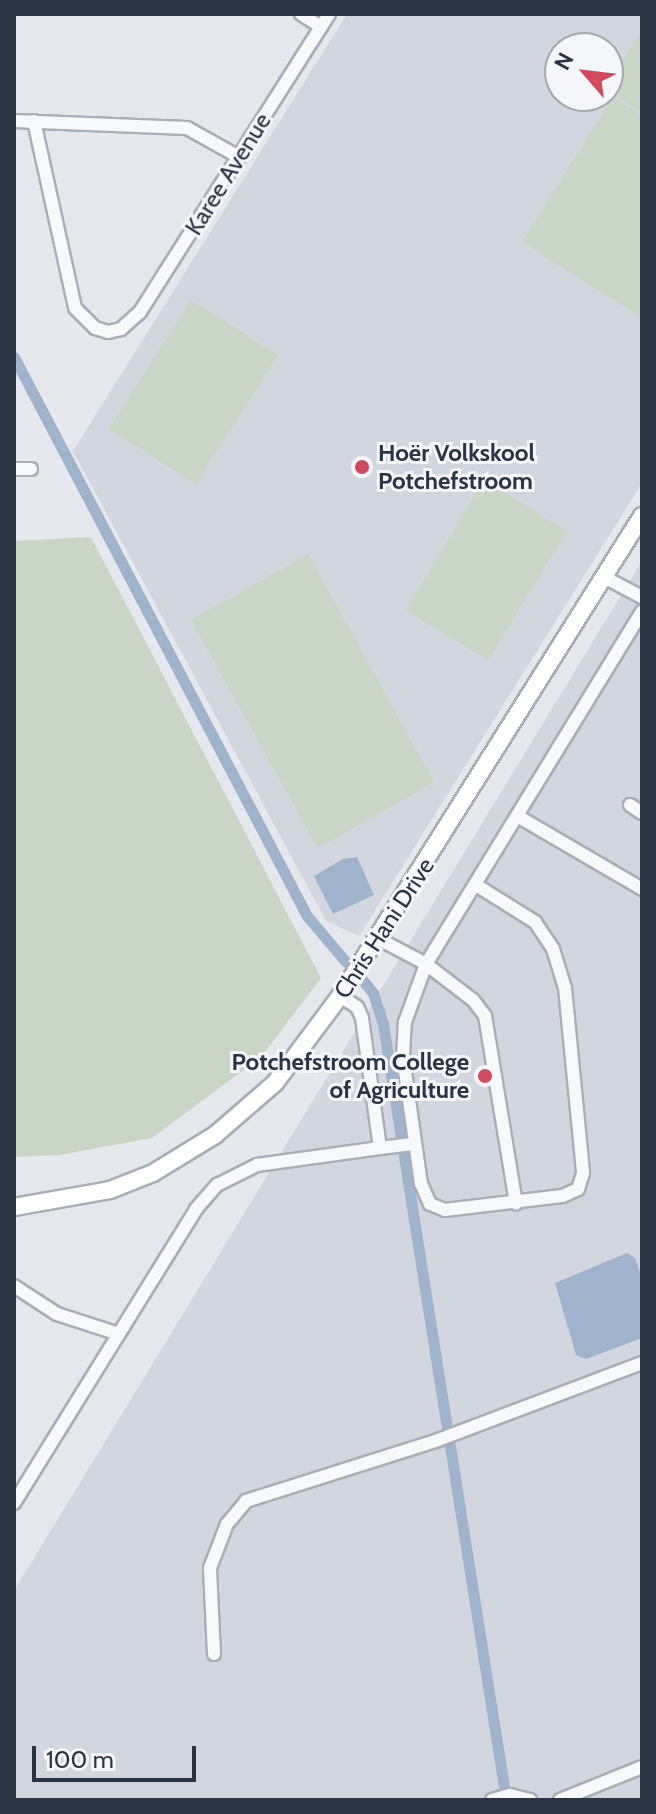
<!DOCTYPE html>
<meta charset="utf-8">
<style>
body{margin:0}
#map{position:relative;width:656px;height:1814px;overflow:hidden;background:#e4e7ec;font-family:Cabin,sans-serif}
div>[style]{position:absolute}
.built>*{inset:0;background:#d2d6de}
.green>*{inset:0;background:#c9d6c5}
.water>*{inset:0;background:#9fb4cc}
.canal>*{height:11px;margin:-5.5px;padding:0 5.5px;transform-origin:5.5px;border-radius:5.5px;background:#9fb4cc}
.roads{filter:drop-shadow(2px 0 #a9aeb7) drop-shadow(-2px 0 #a9aeb7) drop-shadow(0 2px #a9aeb7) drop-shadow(0 -2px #a9aeb7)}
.street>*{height:12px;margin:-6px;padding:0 6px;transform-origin:6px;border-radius:6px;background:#f7f8fa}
.secondary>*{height:16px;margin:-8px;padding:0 8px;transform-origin:8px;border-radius:8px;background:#fff}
.dots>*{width:22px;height:22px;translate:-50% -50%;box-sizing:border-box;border:4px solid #f4f6f9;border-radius:50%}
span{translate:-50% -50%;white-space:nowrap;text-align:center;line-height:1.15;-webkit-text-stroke:6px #f4f6f9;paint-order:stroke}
.street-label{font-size:24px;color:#2b3445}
.poi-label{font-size:24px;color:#2b3445;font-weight:700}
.left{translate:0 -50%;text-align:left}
.right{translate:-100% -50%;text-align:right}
.frame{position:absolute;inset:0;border:16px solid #2b3445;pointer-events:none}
.north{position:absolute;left:544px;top:32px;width:80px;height:80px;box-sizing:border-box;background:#f4f6f9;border:2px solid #a4a8b1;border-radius:50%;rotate:298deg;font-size:22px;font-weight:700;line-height:32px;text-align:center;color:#2b3445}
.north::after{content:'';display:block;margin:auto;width:28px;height:36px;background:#d1495b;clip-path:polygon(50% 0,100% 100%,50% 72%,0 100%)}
.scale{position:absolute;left:32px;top:1746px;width:164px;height:36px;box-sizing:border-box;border:4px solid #2b3445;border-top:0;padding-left:10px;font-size:24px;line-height:28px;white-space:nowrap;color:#2b3445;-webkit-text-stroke:6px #f4f6f9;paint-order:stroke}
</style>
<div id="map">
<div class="built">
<div style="clip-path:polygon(evenodd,347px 14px,642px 14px,642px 483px,359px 936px,326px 921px,73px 451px,347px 14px,560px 48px,608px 48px,608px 96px,560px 96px,560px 48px)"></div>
<div style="clip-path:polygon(642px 561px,642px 1800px,14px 1800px,14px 1591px)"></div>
</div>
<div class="green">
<div style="clip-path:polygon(642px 30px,642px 113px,608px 91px,608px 84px)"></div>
<div style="clip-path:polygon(613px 97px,642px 115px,642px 318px,522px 242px)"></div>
<div style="clip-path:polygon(191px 300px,278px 355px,196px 484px,109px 429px)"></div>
<div style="clip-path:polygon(484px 480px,567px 531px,488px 660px,406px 610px)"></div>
<div style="clip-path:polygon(91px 537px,321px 978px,261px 1057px,152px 1138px,60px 1155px,14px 1157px,14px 541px)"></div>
<div style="clip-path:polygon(308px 554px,434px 782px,318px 848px,191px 620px)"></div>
</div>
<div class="water">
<div style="clip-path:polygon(357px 857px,374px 895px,333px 914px,314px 876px,343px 859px)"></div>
<div style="clip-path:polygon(627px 1253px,635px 1258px,642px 1278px,642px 1338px,586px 1359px,576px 1355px,555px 1283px)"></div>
</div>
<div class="canal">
<div style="left:14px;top:357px;width:631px;rotate:62.34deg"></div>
<div style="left:307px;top:916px;width:60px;rotate:49.7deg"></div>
<div style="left:360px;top:977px;width:21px;rotate:51deg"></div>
<div style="left:373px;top:993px;width:33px;rotate:72deg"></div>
<div style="left:383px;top:1024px;width:409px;rotate:81deg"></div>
<div style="left:450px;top:1446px;width:358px;rotate:81deg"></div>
</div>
<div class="roads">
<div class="street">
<div style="left:301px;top:14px;width:24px;rotate:33deg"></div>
<div style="left:14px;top:121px;width:173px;rotate:2.3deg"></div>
<div style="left:187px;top:128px;width:60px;rotate:29.1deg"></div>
<div style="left:34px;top:121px;width:191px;rotate:77.6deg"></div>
<div style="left:75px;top:308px;width:28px;rotate:45deg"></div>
<div style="left:95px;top:328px;width:14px;rotate:17deg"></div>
<div style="left:108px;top:332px;width:13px;rotate:-13deg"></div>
<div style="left:121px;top:329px;width:25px;rotate:-42deg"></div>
<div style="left:140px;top:312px;width:353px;rotate:-57.6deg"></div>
<div style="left:14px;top:469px;width:17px"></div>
<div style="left:604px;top:577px;width:43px;rotate:27.8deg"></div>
<div style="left:630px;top:805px;width:14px;rotate:34deg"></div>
<div style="left:519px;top:817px;width:143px;rotate:30.3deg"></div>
<div style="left:476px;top:885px;width:70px;rotate:32.1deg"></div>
<div style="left:535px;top:922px;width:32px;rotate:56deg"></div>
<div style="left:553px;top:949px;width:41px;rotate:72.9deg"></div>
<div style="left:565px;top:988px;width:186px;rotate:84.4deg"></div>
<div style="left:583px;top:1173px;width:17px;rotate:107deg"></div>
<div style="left:578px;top:1189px;width:17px;rotate:156deg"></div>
<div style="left:562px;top:1196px;width:118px;rotate:173.2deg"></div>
<div style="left:445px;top:1210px;width:16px;rotate:-158deg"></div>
<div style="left:430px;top:1204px;width:22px;rotate:-114deg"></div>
<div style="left:421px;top:1184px;width:128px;rotate:-98.1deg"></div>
<div style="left:403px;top:1057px;width:35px;rotate:-87deg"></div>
<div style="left:405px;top:1022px;width:62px;rotate:-70.1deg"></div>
<div style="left:426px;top:964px;width:413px;rotate:-58.5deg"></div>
<div style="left:377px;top:938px;width:55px;rotate:28deg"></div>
<div style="left:426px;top:964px;width:59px;rotate:37.5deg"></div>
<div style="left:473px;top:1000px;width:20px;rotate:53deg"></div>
<div style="left:485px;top:1016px;width:190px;rotate:80.6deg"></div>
<div style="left:380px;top:1148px;width:35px;rotate:-7deg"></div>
<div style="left:14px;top:1286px;width:51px;rotate:33.1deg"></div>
<div style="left:57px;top:1314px;width:65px;rotate:17.9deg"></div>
<div style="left:14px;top:1503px;width:346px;rotate:-58.2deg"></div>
<div style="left:196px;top:1209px;width:32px;rotate:-49deg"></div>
<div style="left:217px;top:1185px;width:45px;rotate:-26.6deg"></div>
<div style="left:257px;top:1165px;width:124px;rotate:-7.9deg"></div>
<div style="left:380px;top:1148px;width:131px;rotate:-97.9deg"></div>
<div style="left:362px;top:1018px;width:12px;rotate:-114deg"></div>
<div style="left:357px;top:1007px;width:20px;rotate:-147deg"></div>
<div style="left:214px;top:1654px;width:86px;rotate:-92.7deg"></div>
<div style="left:210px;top:1568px;width:47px;rotate:-68.9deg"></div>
<div style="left:227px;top:1524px;width:30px;rotate:-50deg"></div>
<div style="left:246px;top:1501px;width:201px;rotate:-17.6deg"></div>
<div style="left:438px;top:1440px;width:218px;rotate:-20.7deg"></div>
<div style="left:492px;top:1800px;width:19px;rotate:-16deg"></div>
<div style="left:510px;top:1795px;width:21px;rotate:14deg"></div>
<div style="left:560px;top:1800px;width:88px;rotate:-21.9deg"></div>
</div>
<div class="secondary">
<div style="left:14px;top:1207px;width:97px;rotate:-10deg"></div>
<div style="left:110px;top:1190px;width:46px;rotate:-21.6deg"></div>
<div style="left:153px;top:1173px;width:73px;rotate:-31.5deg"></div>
<div style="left:215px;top:1135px;width:79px;rotate:-40.9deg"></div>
<div style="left:275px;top:1083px;width:109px;rotate:-53.2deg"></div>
<div style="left:340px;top:996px;width:567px;rotate:-57.82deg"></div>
</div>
</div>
<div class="dots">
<div style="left:362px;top:467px;background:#d1495b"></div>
<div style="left:485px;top:1076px;background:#d1495b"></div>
</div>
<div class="street-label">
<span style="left:228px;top:174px;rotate:-58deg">Karee Avenue</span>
<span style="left:384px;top:928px;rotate:-57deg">Chris Hani Drive</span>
</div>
<div class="poi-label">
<span class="left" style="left:378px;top:467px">Hoër Volkskool<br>Potchefstroom</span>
<span class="right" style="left:469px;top:1076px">Potchefstroom College<br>of Agriculture</span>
</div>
<div class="frame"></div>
<div class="north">N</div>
<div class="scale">100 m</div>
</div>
